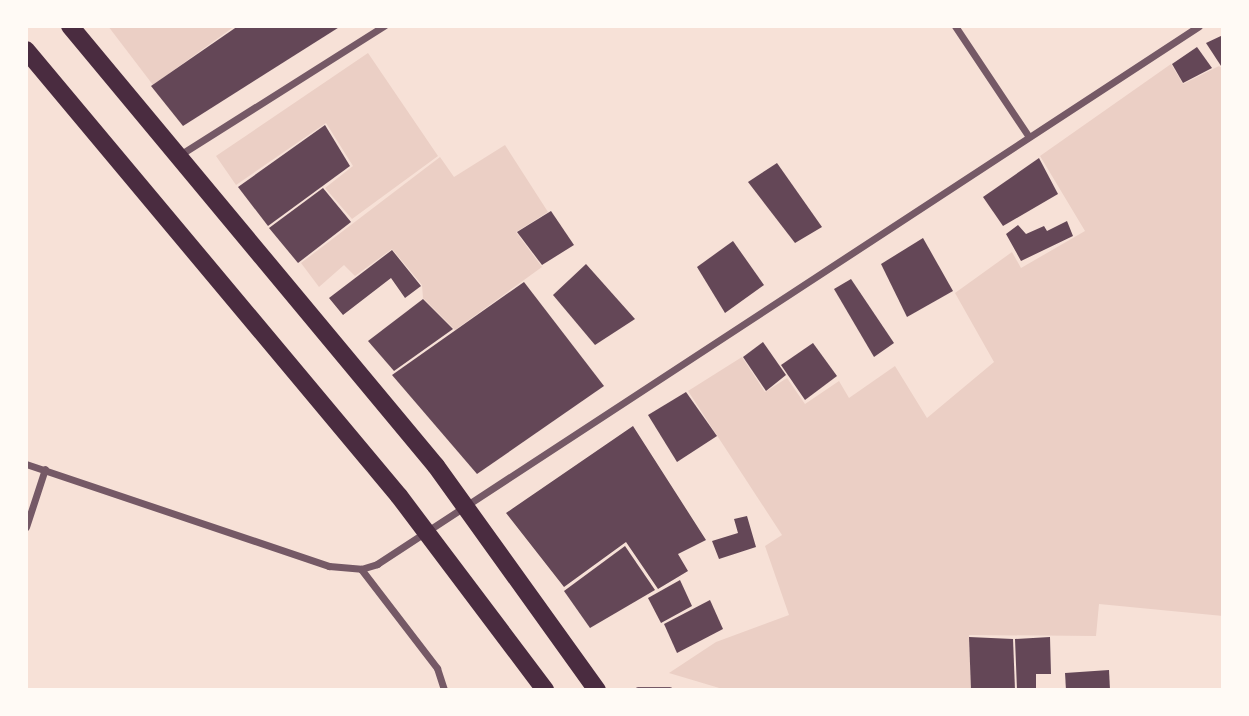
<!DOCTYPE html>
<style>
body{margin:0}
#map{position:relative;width:1249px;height:716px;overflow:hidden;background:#f7e1d7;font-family:Quicksand,sans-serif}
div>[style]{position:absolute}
.green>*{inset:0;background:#ebcfc5}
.building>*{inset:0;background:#644757}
.minor>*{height:7px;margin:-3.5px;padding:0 3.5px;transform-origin:3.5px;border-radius:3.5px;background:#755966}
.primary>*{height:18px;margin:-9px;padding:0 9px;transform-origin:9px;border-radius:9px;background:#4a2c40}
span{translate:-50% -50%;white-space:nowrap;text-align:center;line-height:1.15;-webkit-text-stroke:5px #fffaf5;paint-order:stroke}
.frame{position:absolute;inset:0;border:28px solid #fffaf5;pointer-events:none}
</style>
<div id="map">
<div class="green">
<div style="clip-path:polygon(108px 26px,235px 26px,153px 85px)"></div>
<div style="clip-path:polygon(368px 53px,438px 156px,352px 219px,325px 188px,353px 166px,326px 123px,236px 185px,216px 156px)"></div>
<div style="clip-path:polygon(1171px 64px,1183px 84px,1219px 66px,1223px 69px,1223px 616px,1099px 604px,1096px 636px,969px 635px,971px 690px,726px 690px,669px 673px,716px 642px,789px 615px,765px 546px,782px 535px,688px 391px,742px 357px,765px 392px,787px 378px,805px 404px,839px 381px,849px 398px,895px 366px,927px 418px,994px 362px,955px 293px,1012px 252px,1021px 268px,1085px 231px,1040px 156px)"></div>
<div style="clip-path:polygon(505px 145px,548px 212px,516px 232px,542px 267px,455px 330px,423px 298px,422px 285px,392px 249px,355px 276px,344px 265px,319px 287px,301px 263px,440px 157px,454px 177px)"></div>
</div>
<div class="building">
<div style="clip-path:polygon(238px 26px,341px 26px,183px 126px,151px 86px)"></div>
<div style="clip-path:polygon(1223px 35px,1223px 69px,1206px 43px)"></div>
<div style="clip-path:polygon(1197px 47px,1212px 68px,1183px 83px,1172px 64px)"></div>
<div style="clip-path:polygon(325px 125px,350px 166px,268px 226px,238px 187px)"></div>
<div style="clip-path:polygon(1039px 158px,1058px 194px,1003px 226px,983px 197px)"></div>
<div style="clip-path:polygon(777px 163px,822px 227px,795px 243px,748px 182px)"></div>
<div style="clip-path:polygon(323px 188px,351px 222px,298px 263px,269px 228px)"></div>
<div style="clip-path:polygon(551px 211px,574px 245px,542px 265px,517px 232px)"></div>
<div style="clip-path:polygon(1067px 221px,1073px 236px,1021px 261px,1006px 234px,1018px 225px,1026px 234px,1044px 226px,1047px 231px)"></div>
<div style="clip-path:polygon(923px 238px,953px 291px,907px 317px,881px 264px)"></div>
<div style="clip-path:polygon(733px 241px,764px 285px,725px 313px,697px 267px)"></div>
<div style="clip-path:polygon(392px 250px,421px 286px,405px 298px,391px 278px,343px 315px,329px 298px)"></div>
<div style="clip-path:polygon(586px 264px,635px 319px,595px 345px,553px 295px)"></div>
<div style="clip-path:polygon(851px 279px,894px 343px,874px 357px,834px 289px)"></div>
<div style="clip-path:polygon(524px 282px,604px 386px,477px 474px,392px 375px)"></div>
<div style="clip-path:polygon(423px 299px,453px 329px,394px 371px,368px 341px)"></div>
<div style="clip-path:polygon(763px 342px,786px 375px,766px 391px,743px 357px)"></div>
<div style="clip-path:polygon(813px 343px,837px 376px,805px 400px,781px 365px)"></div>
<div style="clip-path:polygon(686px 392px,717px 436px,677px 462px,648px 415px)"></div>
<div style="clip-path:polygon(633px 426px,706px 540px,678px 554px,688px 571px,658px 589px,626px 542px,564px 587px,506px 513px)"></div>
<div style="clip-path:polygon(747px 516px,756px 547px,719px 559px,712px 541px,738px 533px,734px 519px)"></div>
<div style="clip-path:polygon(625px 546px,655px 590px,590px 628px,564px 591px)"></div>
<div style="clip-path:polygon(680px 580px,692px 606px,661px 623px,648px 598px)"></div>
<div style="clip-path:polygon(710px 600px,723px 629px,677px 653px,664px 624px)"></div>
<div style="clip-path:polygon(969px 637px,1013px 639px,1015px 690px,971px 690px)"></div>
<div style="clip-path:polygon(1050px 637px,1051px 674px,1036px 674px,1036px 690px,1017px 690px,1015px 639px)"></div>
<div style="clip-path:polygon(1109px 670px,1110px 690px,1066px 690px,1065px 673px)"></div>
</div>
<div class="minor">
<div style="left:955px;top:26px;width:133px;rotate:56.3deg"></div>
<div style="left:178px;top:156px;width:244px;rotate:-32.3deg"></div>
<div style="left:26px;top:464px;width:320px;rotate:18.6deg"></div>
<div style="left:329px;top:566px;width:32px;rotate:5deg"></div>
<div style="left:361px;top:569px;width:17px;rotate:-17deg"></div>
<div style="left:377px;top:564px;width:982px;rotate:-33.2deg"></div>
<div style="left:26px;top:527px;width:61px;rotate:-71.9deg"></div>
<div style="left:361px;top:569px;width:125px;rotate:52.5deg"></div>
<div style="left:437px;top:668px;width:23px;rotate:72deg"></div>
<div style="left:638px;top:690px;width:31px"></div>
</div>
<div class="primary">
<div style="left:70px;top:26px;width:572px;rotate:50.25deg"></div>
<div style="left:436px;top:466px;width:276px;rotate:54.3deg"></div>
<div style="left:26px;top:50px;width:581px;rotate:50.09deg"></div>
<div style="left:399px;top:496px;width:243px;rotate:53deg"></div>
</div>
<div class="frame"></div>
</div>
